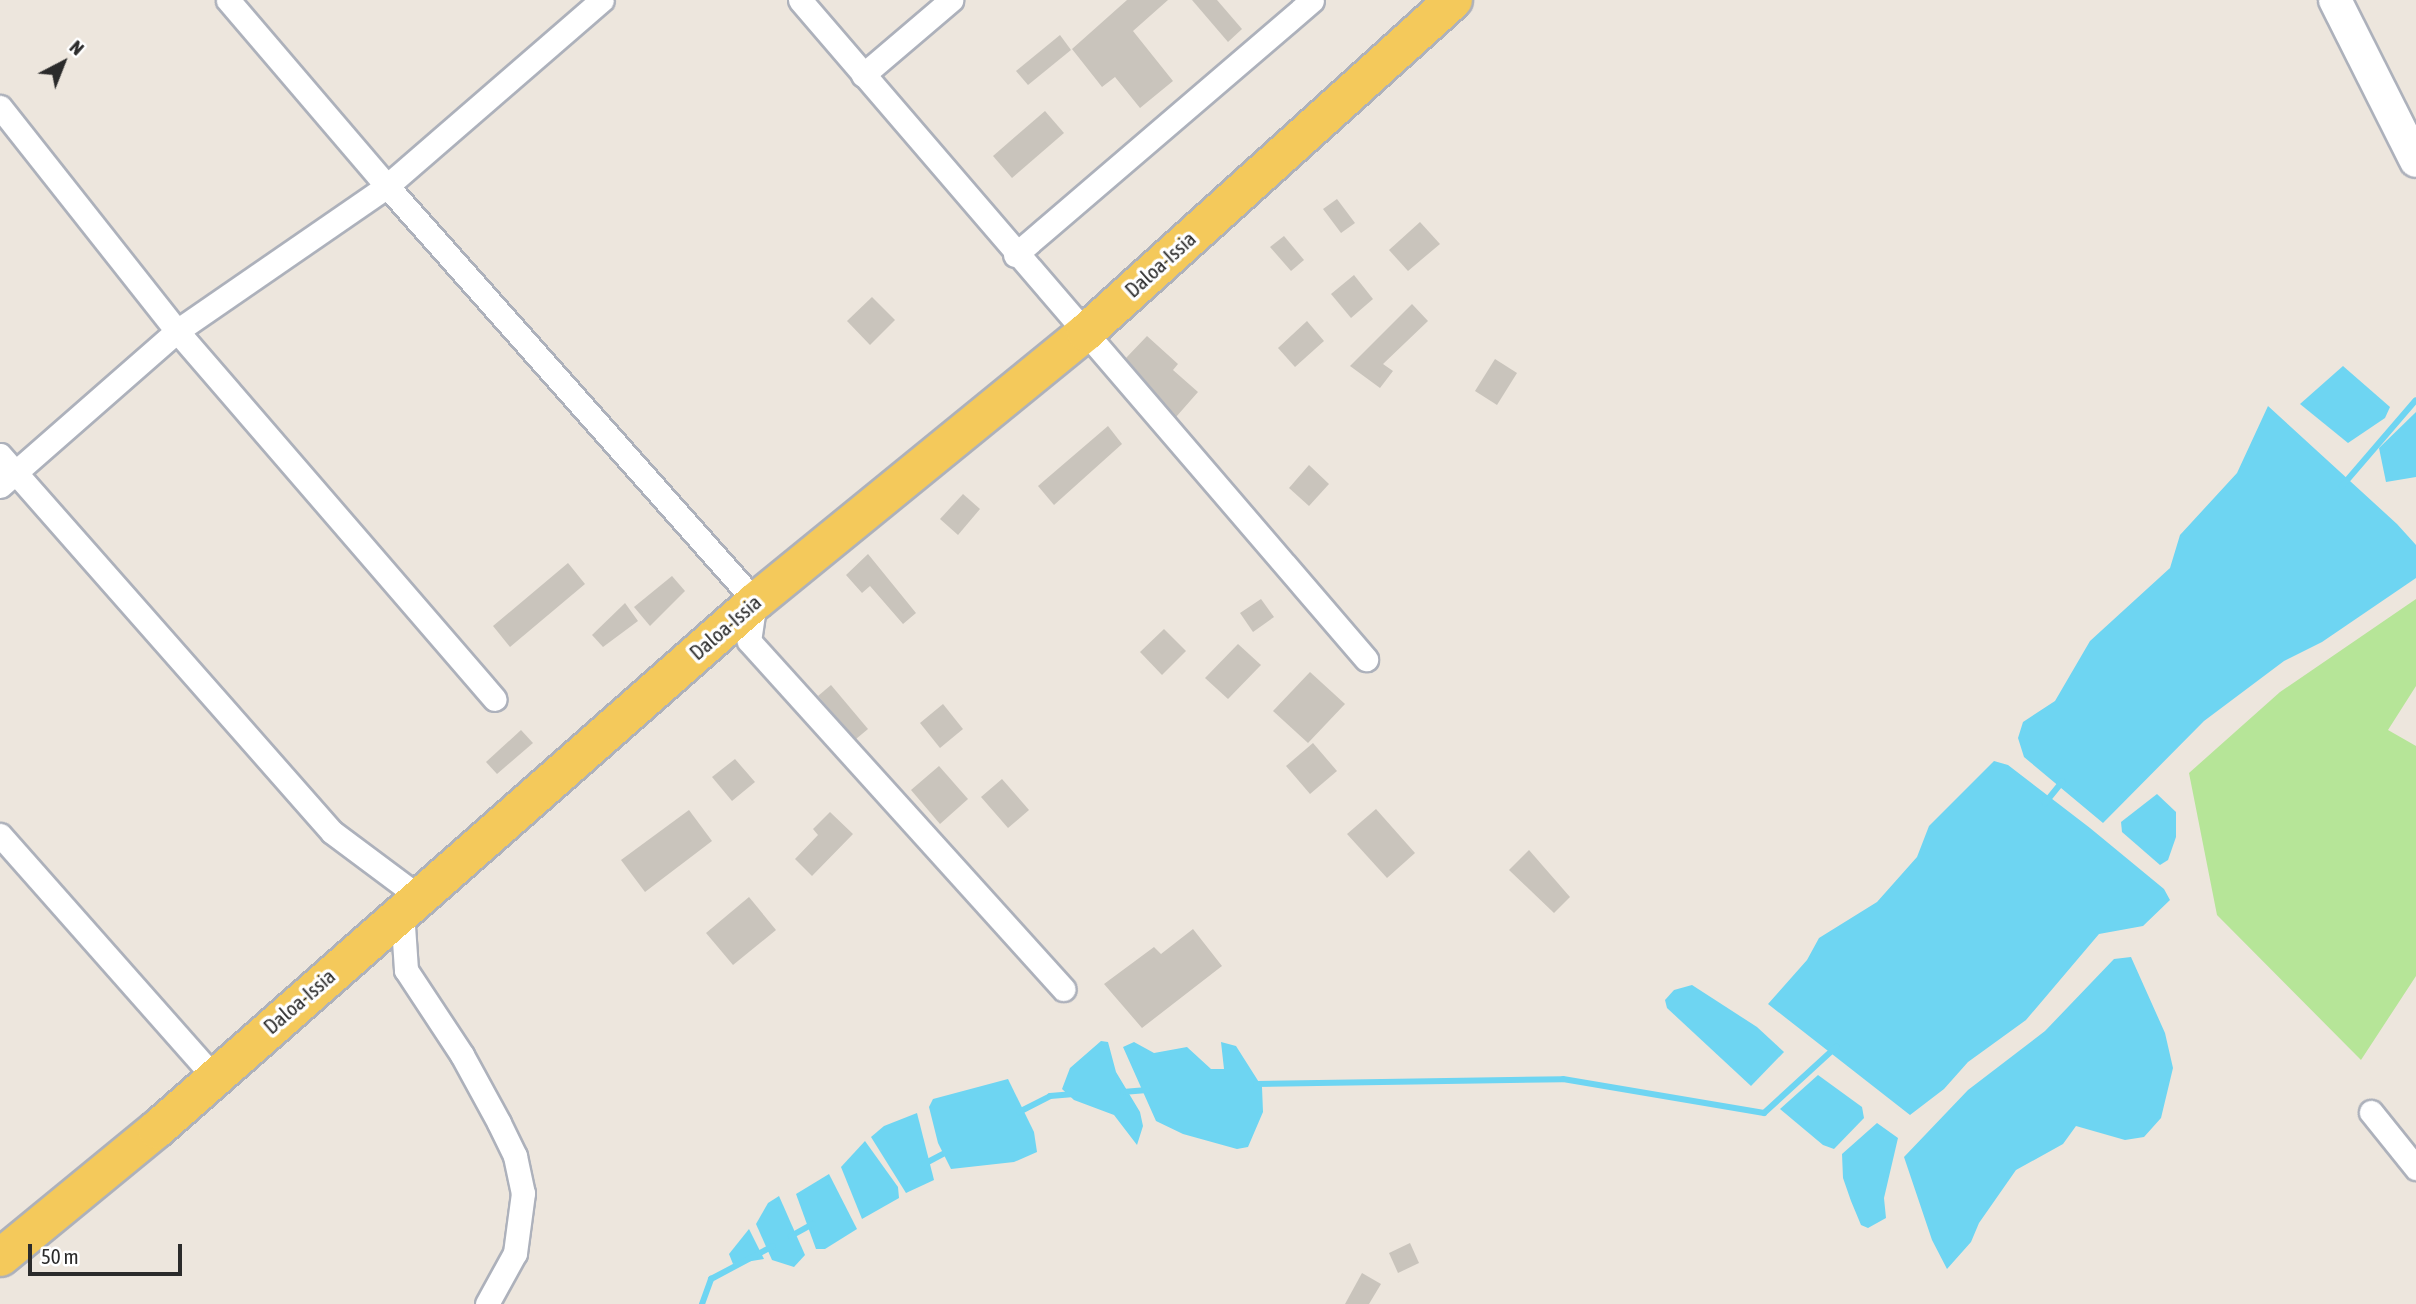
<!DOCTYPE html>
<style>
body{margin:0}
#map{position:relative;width:2416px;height:1304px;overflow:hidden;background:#ede6dd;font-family:"Asap Condensed",sans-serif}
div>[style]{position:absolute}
.green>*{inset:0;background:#b6e598}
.water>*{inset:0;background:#6ed5f2}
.stream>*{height:6px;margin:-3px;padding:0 3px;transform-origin:3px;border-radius:3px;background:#6ed5f2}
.building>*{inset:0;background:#c9c4bc}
.roads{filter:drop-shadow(2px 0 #adb1bb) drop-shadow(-2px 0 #adb1bb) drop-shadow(0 2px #adb1bb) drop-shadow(0 -2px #adb1bb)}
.street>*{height:23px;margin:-11.5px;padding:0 11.5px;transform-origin:11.5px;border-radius:11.5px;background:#fff}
.secondary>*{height:32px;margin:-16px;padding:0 16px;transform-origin:16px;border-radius:16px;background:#fff}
.primary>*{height:37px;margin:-18.5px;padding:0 18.5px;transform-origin:18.5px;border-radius:18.5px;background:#f4c95b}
span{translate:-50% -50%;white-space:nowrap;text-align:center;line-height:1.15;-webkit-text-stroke:7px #fff;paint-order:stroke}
.street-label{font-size:21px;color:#2b2b2b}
.north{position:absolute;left:28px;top:28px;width:70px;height:70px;-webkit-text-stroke:5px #fff;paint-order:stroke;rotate:42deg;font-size:19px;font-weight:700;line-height:28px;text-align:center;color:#2b2b2b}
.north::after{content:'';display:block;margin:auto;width:24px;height:32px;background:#2b2b2b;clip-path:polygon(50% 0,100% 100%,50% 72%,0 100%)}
.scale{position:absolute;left:28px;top:1244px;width:154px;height:32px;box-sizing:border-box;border:4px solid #2b2b2b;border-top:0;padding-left:9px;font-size:21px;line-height:24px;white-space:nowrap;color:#2b2b2b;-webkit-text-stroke:5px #fff;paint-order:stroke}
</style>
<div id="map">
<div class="green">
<div style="clip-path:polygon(2416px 599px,2416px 686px,2388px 730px,2416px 746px,2416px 976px,2361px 1060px,2217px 915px,2189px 773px,2280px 692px)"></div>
</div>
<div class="water">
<div style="clip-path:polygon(2343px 366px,2390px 407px,2385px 418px,2348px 443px,2300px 404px)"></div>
<div style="clip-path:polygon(2268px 406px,2397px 524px,2416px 545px,2416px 578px,2322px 642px,2284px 661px,2204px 721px,2103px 823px,2024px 757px,2018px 738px,2023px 722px,2055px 701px,2090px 641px,2170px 568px,2180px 535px,2237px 473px)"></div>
<div style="clip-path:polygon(2416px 412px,2416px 477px,2386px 482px,2379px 448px)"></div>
<div style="clip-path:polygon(1994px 761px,2008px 765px,2090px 828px,2164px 889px,2170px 900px,2143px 926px,2099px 934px,2026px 1020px,1968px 1062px,1944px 1089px,1910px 1115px,1768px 1004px,1807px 960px,1819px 938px,1877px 902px,1917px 857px,1929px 826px)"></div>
<div style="clip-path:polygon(2157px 794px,2176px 812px,2176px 837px,2168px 860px,2160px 865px,2122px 832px,2121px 822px)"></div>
<div style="clip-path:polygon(2131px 957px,2165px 1033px,2173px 1068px,2161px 1118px,2144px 1137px,2125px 1140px,2076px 1126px,2063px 1144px,2016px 1170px,1979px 1223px,1971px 1242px,1947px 1269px,1932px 1240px,1904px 1157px,1968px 1090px,2045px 1031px,2114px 959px)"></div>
<div style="clip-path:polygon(1692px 985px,1757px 1027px,1784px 1052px,1751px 1086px,1667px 1008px,1665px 1000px,1674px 990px)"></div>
<div style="clip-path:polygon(1101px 1041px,1108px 1042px,1116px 1072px,1140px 1112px,1143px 1126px,1137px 1145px,1114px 1115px,1074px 1100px,1062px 1089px,1070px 1068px)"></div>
<div style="clip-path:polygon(1134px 1042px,1154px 1053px,1187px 1047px,1211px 1069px,1224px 1069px,1221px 1042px,1236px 1046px,1262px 1087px,1263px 1112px,1248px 1147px,1237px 1149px,1183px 1134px,1156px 1121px,1123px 1047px)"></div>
<div style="clip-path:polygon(1818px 1075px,1862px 1107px,1864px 1118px,1834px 1149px,1823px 1145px,1780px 1109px)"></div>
<div style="clip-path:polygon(1008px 1079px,1034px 1132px,1037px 1152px,1014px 1162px,951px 1169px,938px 1143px,929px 1107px,933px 1099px)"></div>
<div style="clip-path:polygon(917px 1113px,934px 1180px,906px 1193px,871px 1137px,884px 1126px)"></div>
<div style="clip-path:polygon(1877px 1123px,1898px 1138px,1884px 1198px,1886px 1218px,1868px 1228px,1861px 1225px,1851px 1201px,1843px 1178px,1842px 1154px)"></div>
<div style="clip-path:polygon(865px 1141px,898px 1187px,899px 1198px,862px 1219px,841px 1167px)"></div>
<div style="clip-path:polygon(829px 1174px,857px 1229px,825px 1249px,816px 1249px,796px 1194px)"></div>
<div style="clip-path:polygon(779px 1196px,805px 1255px,794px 1267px,772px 1260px,756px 1224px,768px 1203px)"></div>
<div style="clip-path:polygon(749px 1229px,764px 1259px,733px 1264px,729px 1254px)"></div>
</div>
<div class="stream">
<div style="left:2342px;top:486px;width:113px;rotate:-49.3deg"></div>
<div style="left:2045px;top:803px;width:28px;rotate:-51deg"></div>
<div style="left:1256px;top:1084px;width:307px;rotate:-0.9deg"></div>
<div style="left:1563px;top:1079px;width:204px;rotate:9.6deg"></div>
<div style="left:1764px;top:1113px;width:98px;rotate:-42.5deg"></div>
<div style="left:1123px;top:1092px;width:24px;rotate:-5deg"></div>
<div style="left:1019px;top:1112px;width:35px;rotate:-27deg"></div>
<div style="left:1050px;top:1096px;width:24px;rotate:-5deg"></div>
<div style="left:924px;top:1164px;width:27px;rotate:-28deg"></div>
<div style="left:791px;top:1236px;width:25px;rotate:-29deg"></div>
<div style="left:702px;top:1304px;width:27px;rotate:-70deg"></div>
<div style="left:711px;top:1279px;width:70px;rotate:-28deg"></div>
</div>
<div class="building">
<div style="clip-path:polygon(1127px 0,1168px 0,1133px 31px,1173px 81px,1140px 108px,1115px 77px,1102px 87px,1072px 49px)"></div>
<div style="clip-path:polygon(1192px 0,1217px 0,1242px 29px,1228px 42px)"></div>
<div style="clip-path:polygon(1060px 35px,1071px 50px,1028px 85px,1016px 71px)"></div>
<div style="clip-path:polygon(1045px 111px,1064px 133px,1012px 178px,993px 156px)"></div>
<div style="clip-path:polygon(1337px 199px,1355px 223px,1341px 233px,1323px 209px)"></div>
<div style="clip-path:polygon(1420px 222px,1440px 244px,1408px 271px,1389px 250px)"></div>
<div style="clip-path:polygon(1284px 236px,1304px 260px,1291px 271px,1270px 247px)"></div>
<div style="clip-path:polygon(1354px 275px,1373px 299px,1351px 318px,1331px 294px)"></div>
<div style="clip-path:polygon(872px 297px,895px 320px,870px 345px,847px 321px)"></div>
<div style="clip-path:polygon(1412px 304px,1428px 321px,1383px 364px,1393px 371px,1380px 388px,1350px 366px)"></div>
<div style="clip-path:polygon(1307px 321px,1324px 341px,1295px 367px,1278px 348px)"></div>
<div style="clip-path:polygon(1147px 336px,1178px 364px,1173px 370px,1198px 392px,1176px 417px,1126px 358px)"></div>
<div style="clip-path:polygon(1495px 359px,1517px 373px,1497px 405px,1475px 391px)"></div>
<div style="clip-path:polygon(1108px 426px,1122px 444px,1054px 505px,1038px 486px)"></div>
<div style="clip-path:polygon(1309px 465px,1329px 484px,1309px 506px,1289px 488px)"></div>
<div style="clip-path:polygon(963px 494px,980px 509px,958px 535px,940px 519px)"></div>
<div style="clip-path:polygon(868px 554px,916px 613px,903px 624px,870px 586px,862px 593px,846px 575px)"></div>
<div style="clip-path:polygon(568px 563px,585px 584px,510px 647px,493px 626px)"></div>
<div style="clip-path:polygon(672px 576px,685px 591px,650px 626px,634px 607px)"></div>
<div style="clip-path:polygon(1261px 599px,1274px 617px,1253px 632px,1240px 613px)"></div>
<div style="clip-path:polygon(625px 603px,638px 621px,603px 647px,592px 635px)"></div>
<div style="clip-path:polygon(1164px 629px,1186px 651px,1162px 675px,1140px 652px)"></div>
<div style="clip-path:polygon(1238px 644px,1261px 665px,1228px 699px,1205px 678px)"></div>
<div style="clip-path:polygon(1310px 672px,1345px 704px,1308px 743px,1273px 711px)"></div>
<div style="clip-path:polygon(831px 685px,868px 729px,856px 739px,818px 696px)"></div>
<div style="clip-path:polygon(943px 704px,963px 729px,940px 748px,920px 723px)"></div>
<div style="clip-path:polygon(521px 730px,533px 743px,497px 774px,486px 762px)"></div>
<div style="clip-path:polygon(1313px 743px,1337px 771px,1310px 794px,1286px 766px)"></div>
<div style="clip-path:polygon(735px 759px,755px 782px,732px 801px,712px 777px)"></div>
<div style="clip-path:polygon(939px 766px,968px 799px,940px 824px,911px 790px)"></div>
<div style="clip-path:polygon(1002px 779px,1029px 810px,1008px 828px,981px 797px)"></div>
<div style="clip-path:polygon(1376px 809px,1415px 853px,1387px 878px,1347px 834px)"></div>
<div style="clip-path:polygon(689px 810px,712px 841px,645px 892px,621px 860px)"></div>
<div style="clip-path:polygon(830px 812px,853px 834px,812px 876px,795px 859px,818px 835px,813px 829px)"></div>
<div style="clip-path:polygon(1529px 850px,1570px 897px,1554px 913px,1509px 870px)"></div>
<div style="clip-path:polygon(749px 897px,776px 930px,733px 965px,706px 933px)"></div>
<div style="clip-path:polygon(1193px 929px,1222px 966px,1142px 1028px,1104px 984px,1154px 947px,1161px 954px)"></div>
<div style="clip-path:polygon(1410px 1243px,1419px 1263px,1398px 1273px,1389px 1253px)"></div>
<div style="clip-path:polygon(1362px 1273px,1381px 1284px,1369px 1304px,1345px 1304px)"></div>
</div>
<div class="roads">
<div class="street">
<div style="left:228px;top:0;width:245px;rotate:49.5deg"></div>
<div style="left:387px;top:186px;width:555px;rotate:48.44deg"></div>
<div style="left:755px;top:601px;width:40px;rotate:98.5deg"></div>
<div style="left:749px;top:641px;width:469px;rotate:47.9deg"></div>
<div style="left:800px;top:0;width:869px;rotate:49.34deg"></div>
<div style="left:863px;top:75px;width:116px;rotate:-40.4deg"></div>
<div style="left:0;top:107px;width:285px;rotate:51.7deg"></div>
<div style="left:177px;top:331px;width:486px;rotate:49.2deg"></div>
<div style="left:1015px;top:255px;width:391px;rotate:-40.6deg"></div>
<div style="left:0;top:455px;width:502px;rotate:48.63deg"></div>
<div style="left:332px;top:832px;width:107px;rotate:36.7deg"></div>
<div style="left:0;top:486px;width:235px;rotate:-41.2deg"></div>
<div style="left:177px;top:331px;width:255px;rotate:-34.6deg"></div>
<div style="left:387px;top:186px;width:284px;rotate:-40.9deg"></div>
<div style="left:0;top:835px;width:323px;rotate:48.5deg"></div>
<div style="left:402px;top:911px;width:59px;rotate:86.1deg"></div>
<div style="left:406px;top:970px;width:102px;rotate:56.6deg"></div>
<div style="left:462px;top:1055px;width:77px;rotate:61.4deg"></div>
<div style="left:499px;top:1123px;width:37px;rotate:64deg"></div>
<div style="left:515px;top:1156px;width:38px;rotate:78deg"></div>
<div style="left:523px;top:1193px;width:61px;rotate:97.6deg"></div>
<div style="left:515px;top:1253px;width:58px;rotate:118.8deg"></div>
<div style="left:2371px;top:1112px;width:72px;rotate:51.2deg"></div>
</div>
<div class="secondary">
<div style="left:2335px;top:0;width:180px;rotate:63.3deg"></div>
</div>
<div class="primary">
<div style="left:0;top:1257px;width:202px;rotate:-39.4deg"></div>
<div style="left:156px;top:1129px;width:798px;rotate:-41.4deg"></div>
<div style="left:755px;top:601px;width:426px;rotate:-39.2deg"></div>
<div style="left:1085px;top:332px;width:496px;rotate:-42.1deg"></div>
</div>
</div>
<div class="street-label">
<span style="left:1160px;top:264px;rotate:-42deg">Daloa-Issia</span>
<span style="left:725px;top:627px;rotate:-41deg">Daloa-Issia</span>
<span style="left:299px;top:1001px;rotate:-41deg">Daloa-Issia</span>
</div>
<div class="north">N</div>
<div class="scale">50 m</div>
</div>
